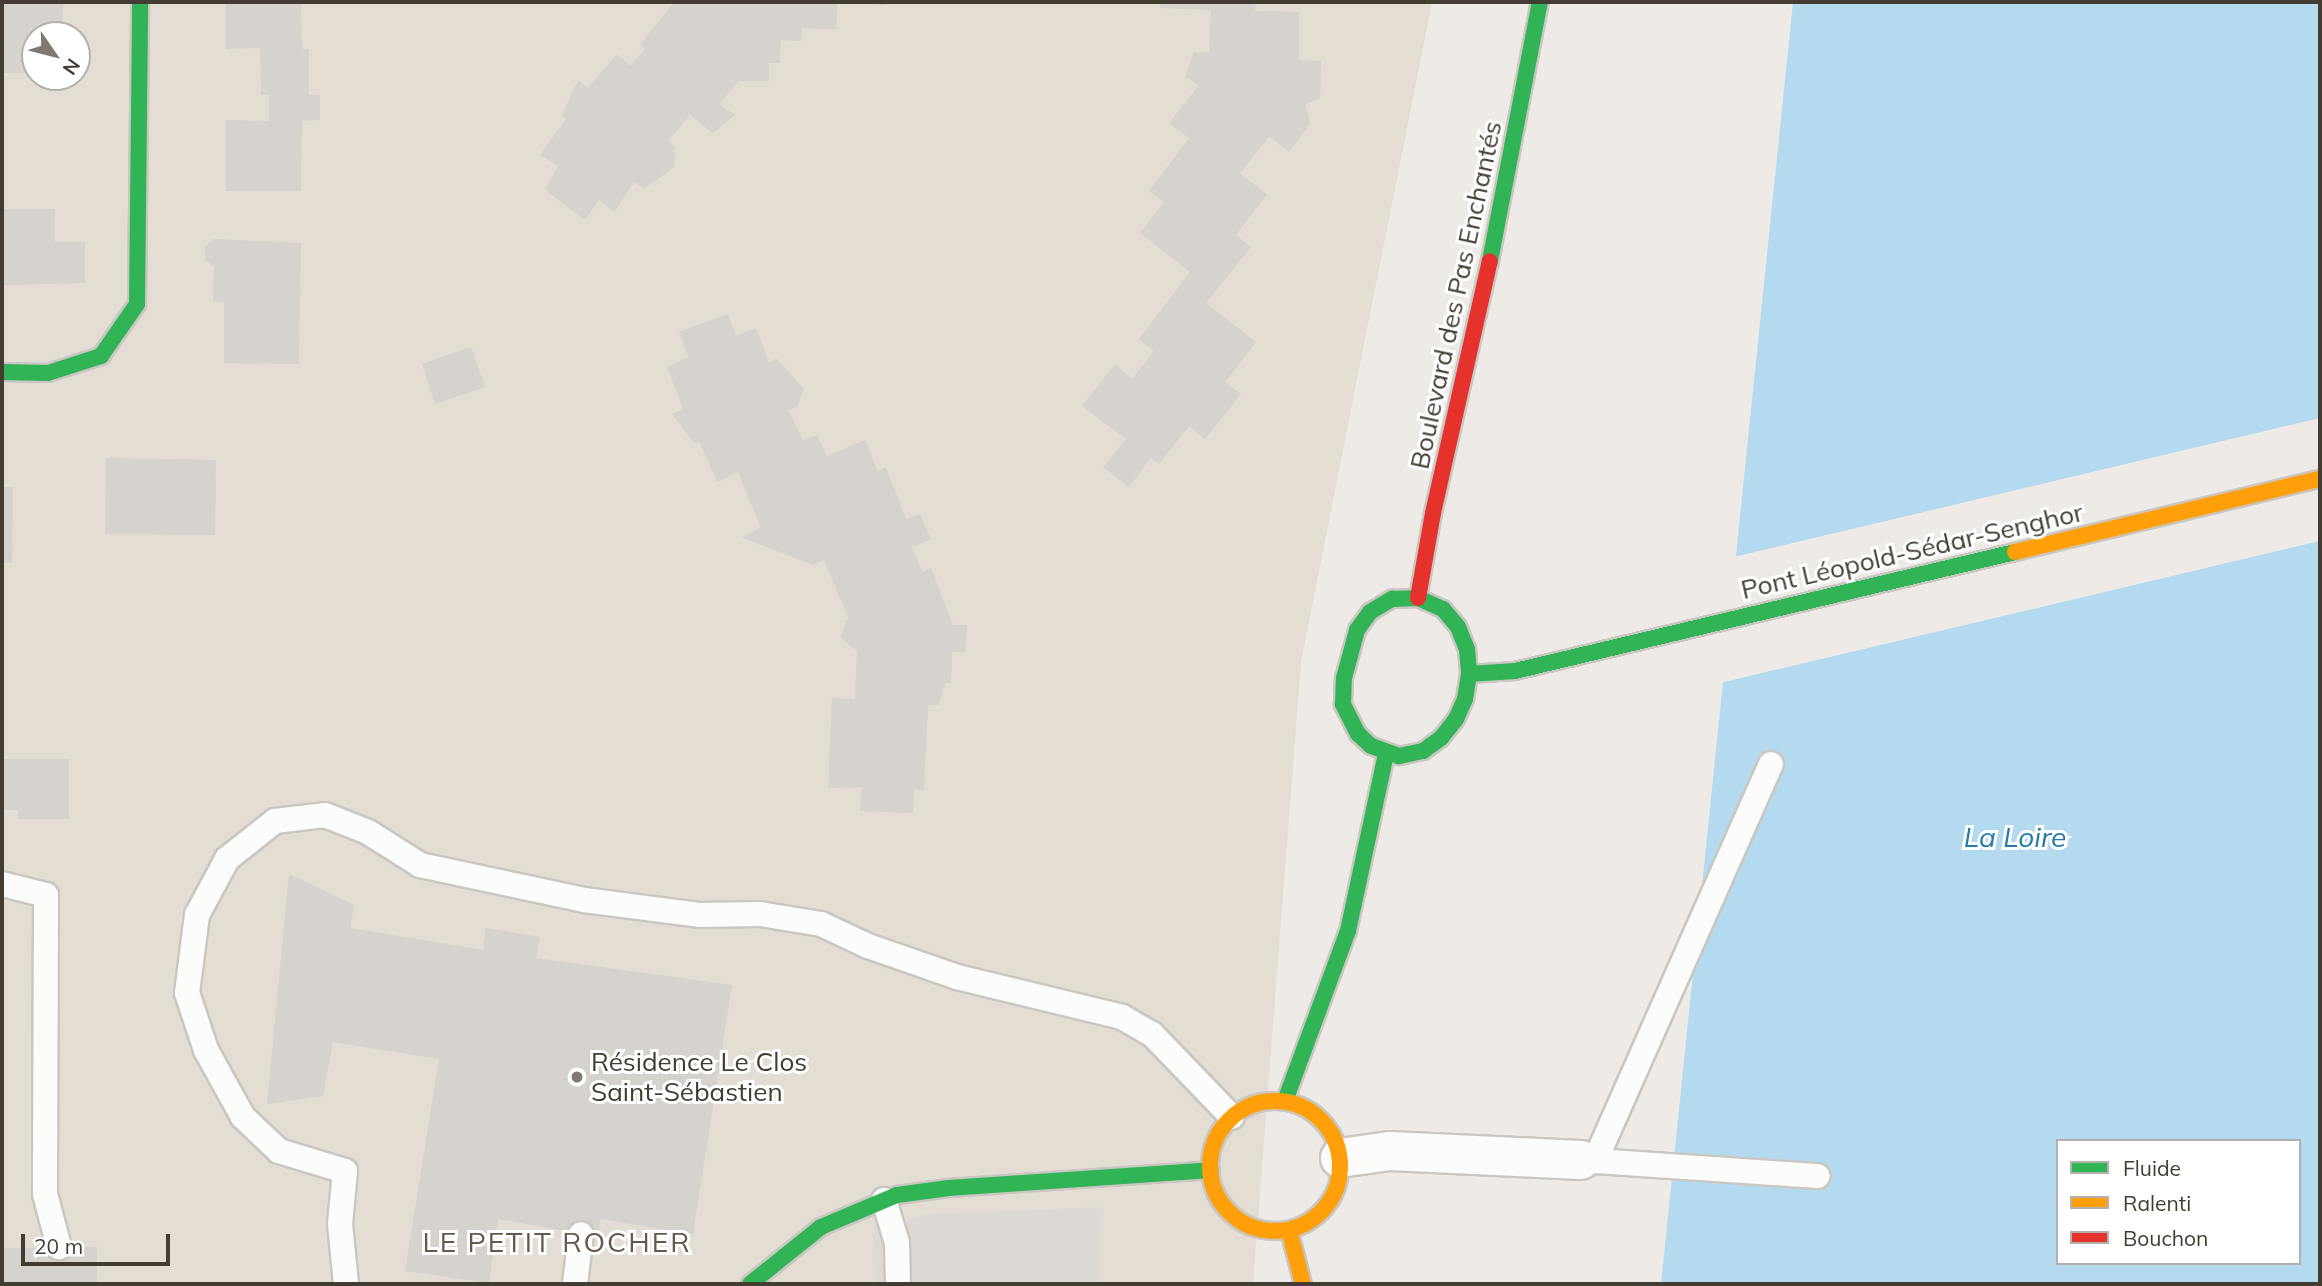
<!DOCTYPE html>
<meta charset="utf-8">
<style>
body{margin:0}
#map{position:relative;width:2322px;height:1286px;overflow:hidden;background:#eeebe6;font-family:Mulish,sans-serif}
div>[style]{position:absolute}
.residential>*{inset:0;background:#e3ddd3}
.parking>*{inset:0;background:#dddad6}
.water>*{inset:0;background:#b3daef}
.pier>*{inset:0;background:#eeebe6}
.building>*{inset:0;background:#d6d2cd}
.roads{filter:drop-shadow(2px 0 #cac7c2) drop-shadow(-2px 0 #cac7c2) drop-shadow(0 2px #cac7c2) drop-shadow(0 -2px #cac7c2)}
.lane>*{height:24px;margin:-12px;padding:0 12px;transform-origin:12px;border-radius:12px;background:#fcfcfb}
.street>*{height:38px;margin:-19px;padding:0 19px;transform-origin:19px;border-radius:19px;background:#fcfcfb}
.fast>*{height:16px;margin:-8px;padding:0 8px;transform-origin:8px;border-radius:8px;background:#30b455}
.slow>*{height:16px;margin:-8px;padding:0 8px;transform-origin:8px;border-radius:8px;background:#ff9f0a}
.slow>.ring{margin:-8px;padding:0;box-sizing:content-box;background:none;border:16px solid #ff9f0a;border-radius:50%}
.jam>*{height:16px;margin:-8px;padding:0 8px;transform-origin:8px;border-radius:8px;background:#e5322d}
.dots>*{width:19px;height:19px;translate:-50% -50%;box-sizing:border-box;border:4px solid #fff;border-radius:50%}
span{translate:-50% -50%;white-space:nowrap;text-align:center;line-height:1.15;-webkit-text-stroke:6px #fff;paint-order:stroke}
.street-label{font-size:26px;color:#433c32}
.poi-label{font-size:26px;color:#433c32}
.left{translate:0 -50%;text-align:left}
.water-label{font-size:28px;color:#277aab;font-style:italic}
.neighbourhood-label{font-size:28px;color:#675949;letter-spacing:2px}
.frame{position:absolute;inset:0;border:4px solid #433c32;pointer-events:none}
.legend{position:absolute;left:2056px;top:1139px;width:245px;height:126px;box-sizing:border-box;background:#fff;border:2px solid #b4b1ad;margin:0;padding:9px 12px;list-style:none;font-size:21px;color:#433c32}
.legend li{display:flex;align-items:center;gap:14px;height:35px}
.legend b{width:35px;border:2px solid #b4b1ad}
.north{position:absolute;left:21px;top:21px;width:70px;height:70px;box-sizing:border-box;background:#fff;border:2px solid #b4b1ad;border-radius:50%;rotate:125deg;font-size:19px;font-weight:700;line-height:28px;text-align:center;color:#433c32}
.north::after{content:'';display:block;margin:auto;width:24px;height:32px;background:#7f7971;clip-path:polygon(50% 0,100% 100%,50% 72%,0 100%)}
.scale{position:absolute;left:21px;top:1234px;width:149px;height:32px;box-sizing:border-box;border:4px solid #433c32;border-top:0;padding-left:9px;font-size:21px;line-height:24px;white-space:nowrap;color:#433c32;-webkit-text-stroke:5px #fff;paint-order:stroke}
</style>
<div id="map">
<div class="residential">
<div style="clip-path:polygon(evenodd,2px 2px,1432px 2px,1301px 662px,1253px 1284px,2px 1284px,2px 2px,35px 35px,77px 35px,77px 77px,35px 77px,35px 35px)"></div>
</div>
<div class="parking">
<div style="clip-path:polygon(1103px 1207px,1098px 1284px,875px 1284px,872px 1232px,927px 1214px)"></div>
</div>
<div class="water">
<div style="clip-path:polygon(evenodd,1793px 2px,2320px 2px,2320px 1284px,1661px 1284px,1793px 2px,2058px 1141px,2299px 1141px,2299px 1263px,2058px 1263px,2058px 1141px)"></div>
</div>
<div class="pier">
<div style="clip-path:polygon(2320px 418px,2320px 541px,1720px 683px,1734px 557px)"></div>
</div>
<div class="building">
<div style="clip-path:polygon(2px 2px,63px 2px,63px 35px,35px 35px,35px 73px,2px 73px)"></div>
<div style="clip-path:polygon(226px 2px,301px 2px,302px 49px,309px 49px,309px 95px,320px 95px,320px 120px,302px 121px,301px 191px,226px 191px,226px 120px,269px 121px,269px 95px,261px 95px,260px 48px,226px 49px)"></div>
<div style="clip-path:polygon(674px 2px,838px 2px,836px 29px,802px 28px,801px 41px,781px 40px,780px 63px,769px 63px,769px 81px,739px 81px,719px 104px,735px 115px,713px 133px,690px 115px,668px 141px,675px 147px,674px 167px,644px 189px,634px 182px,614px 212px,599px 200px,585px 220px,545px 190px,558px 166px,540px 155px,566px 119px,562px 116px,578px 80px,588px 88px,617px 54px,630px 66px,645px 49px,640px 45px)"></div>
<div style="clip-path:polygon(855px 2px,885px 2px,885px 5px)"></div>
<div style="clip-path:polygon(1160px 2px,1256px 2px,1255px 11px,1299px 12px,1299px 60px,1321px 61px,1320px 98px,1305px 105px,1311px 123px,1289px 152px,1269px 136px,1240px 174px,1267px 194px,1236px 235px,1251px 247px,1206px 303px,1256px 342px,1225px 382px,1241px 394px,1205px 439px,1189px 426px,1159px 464px,1151px 458px,1129px 487px,1103px 467px,1126px 439px,1082px 406px,1115px 364px,1132px 379px,1154px 351px,1139px 339px,1190px 272px,1140px 233px,1164px 202px,1149px 191px,1189px 138px,1169px 123px,1199px 85px,1185px 77px,1194px 52px,1209px 53px,1211px 10px,1160px 8px)"></div>
<div style="clip-path:polygon(2px 209px,55px 209px,55px 242px,85px 242px,85px 283px,2px 285px)"></div>
<div style="clip-path:polygon(214px 239px,301px 243px,299px 364px,224px 363px,224px 302px,213px 301px,214px 266px,205px 260px,205px 247px)"></div>
<div style="clip-path:polygon(728px 314px,736px 336px,756px 328px,769px 363px,776px 358px,804px 389px,797px 407px,788px 410px,803px 440px,817px 435px,827px 456px,865px 440px,878px 471px,886px 467px,906px 519px,920px 514px,931px 539px,911px 547px,923px 572px,931px 568px,953px 625px,967px 625px,965px 652px,952px 652px,951px 683px,945px 683px,939px 705px,928px 705px,924px 791px,914px 789px,913px 813px,860px 811px,862px 787px,828px 788px,832px 698px,855px 699px,857px 651px,841px 638px,846px 620px,849px 620px,824px 560px,813px 565px,741px 537px,761px 528px,738px 472px,717px 482px,699px 441px,695px 444px,672px 414px,683px 409px,667px 367px,689px 357px,679px 332px)"></div>
<div style="clip-path:polygon(471px 347px,485px 387px,435px 404px,422px 364px)"></div>
<div style="clip-path:polygon(106px 458px,216px 460px,215px 535px,105px 534px)"></div>
<div style="clip-path:polygon(2px 487px,13px 487px,12px 563px,2px 563px)"></div>
<div style="clip-path:polygon(2px 759px,69px 759px,69px 819px,18px 819px,18px 810px,2px 810px)"></div>
<div style="clip-path:polygon(289px 874px,354px 905px,350px 928px,483px 950px,486px 928px,540px 937px,536px 958px,732px 985px,693px 1234px,600px 1219px,599px 1237px,498px 1219px,489px 1283px,405px 1271px,439px 1059px,333px 1042px,323px 1096px,267px 1104px)"></div>
<div style="clip-path:polygon(97px 1247px,97px 1284px,2px 1284px,2px 1248px)"></div>
</div>
<div class="roads">
<div class="lane">
<div style="left:2px;top:884px;width:45px;rotate:14deg"></div>
<div style="left:46px;top:895px;width:299px;rotate:90.2deg"></div>
<div style="left:45px;top:1194px;width:55px;rotate:75.2deg"></div>
<div style="left:1582px;top:1160px;width:236px;rotate:3.9deg"></div>
<div style="left:1595px;top:1161px;width:434px;rotate:-66.1deg"></div>
<div style="left:884px;top:1200px;width:45px;rotate:73.2deg"></div>
<div style="left:897px;top:1243px;width:41px;rotate:88.6deg"></div>
<div style="left:346px;top:1284px;width:60px;rotate:-95.7deg"></div>
<div style="left:340px;top:1224px;width:53px;rotate:-84.6deg"></div>
<div style="left:345px;top:1171px;width:69px;rotate:-163.1deg"></div>
<div style="left:279px;top:1151px;width:50px;rotate:-136.6deg"></div>
<div style="left:243px;top:1117px;width:77px;rotate:-118.9deg"></div>
<div style="left:206px;top:1050px;width:60px;rotate:-108.4deg"></div>
<div style="left:187px;top:993px;width:79px;rotate:-82.7deg"></div>
<div style="left:197px;top:915px;width:64px;rotate:-61.8deg"></div>
<div style="left:227px;top:859px;width:61px;rotate:-38.4deg"></div>
<div style="left:275px;top:821px;width:50px;rotate:-6.8deg"></div>
<div style="left:325px;top:815px;width:46px;rotate:21.6deg"></div>
<div style="left:368px;top:832px;width:62px;rotate:32.4deg"></div>
<div style="left:420px;top:865px;width:168px;rotate:12deg"></div>
<div style="left:584px;top:900px;width:116px;rotate:7.4deg"></div>
<div style="left:699px;top:915px;width:61px;rotate:-0.9deg"></div>
<div style="left:760px;top:914px;width:62px;rotate:9.3deg"></div>
<div style="left:821px;top:924px;width:52px;rotate:25.1deg"></div>
<div style="left:868px;top:946px;width:94px;rotate:19.2deg"></div>
<div style="left:957px;top:977px;width:170px;rotate:13.6deg"></div>
<div style="left:1122px;top:1017px;width:34px;rotate:30deg"></div>
<div style="left:1152px;top:1034px;width:115px;rotate:46.1deg"></div>
<div style="left:575px;top:1284px;width:50px;rotate:-83.2deg"></div>
</div>
<div class="street">
<div style="left:1340px;top:1158px;width:50px;rotate:-8deg"></div>
<div style="left:1390px;top:1151px;width:191px;rotate:2.7deg"></div>
</div>
<div class="fast">
<div style="left:1490px;top:261px;width:264px;rotate:-79.1deg"></div>
<div style="left:2px;top:372px;width:46px;rotate:1.2deg"></div>
<div style="left:48px;top:373px;width:56px;rotate:-17.8deg"></div>
<div style="left:101px;top:356px;width:63px;rotate:-55.3deg"></div>
<div style="left:137px;top:304px;width:302px;rotate:-89.4deg"></div>
<div style="left:1418px;top:598px;width:27px;rotate:24deg"></div>
<div style="left:1443px;top:609px;width:23px;rotate:50deg"></div>
<div style="left:1458px;top:627px;width:24px;rotate:68deg"></div>
<div style="left:1467px;top:649px;width:25px;rotate:85deg"></div>
<div style="left:1469px;top:674px;width:25px;rotate:99deg"></div>
<div style="left:1465px;top:699px;width:22px;rotate:114deg"></div>
<div style="left:1456px;top:719px;width:24px;rotate:128deg"></div>
<div style="left:1441px;top:738px;width:22px;rotate:144deg"></div>
<div style="left:1423px;top:751px;width:25px;rotate:168deg"></div>
<div style="left:1399px;top:756px;width:30px;rotate:-160deg"></div>
<div style="left:1371px;top:746px;width:18px;rotate:-137deg"></div>
<div style="left:1358px;top:734px;width:34px;rotate:-117deg"></div>
<div style="left:1343px;top:704px;width:26px;rotate:-88deg"></div>
<div style="left:1344px;top:678px;width:50px;rotate:-74.8deg"></div>
<div style="left:1357px;top:630px;width:22px;rotate:-54deg"></div>
<div style="left:1370px;top:612px;width:26px;rotate:-31deg"></div>
<div style="left:1392px;top:599px;width:26px;rotate:-2deg"></div>
<div style="left:1469px;top:674px;width:46px;rotate:-3.7deg"></div>
<div style="left:1515px;top:671px;width:514px;rotate:-13.39deg"></div>
<div style="left:1285px;top:1101px;width:181px;rotate:-69.7deg"></div>
<div style="left:1348px;top:931px;width:182px;rotate:-77.9deg"></div>
<div style="left:750px;top:1284px;width:91px;rotate:-38.8deg"></div>
<div style="left:821px;top:1227px;width:82px;rotate:-22.8deg"></div>
<div style="left:897px;top:1195px;width:52px;rotate:-7.7deg"></div>
<div style="left:949px;top:1188px;width:262px;rotate:-3.9deg"></div>
</div>
<div class="slow">
<div style="left:2015px;top:552px;width:314px;rotate:-13.5deg"></div>
<div class="ring" style="left:1210px;top:1101px;width:114px;height:114px"></div>
<div style="left:1289px;top:1230px;width:56px;rotate:75.5deg"></div>
</div>
<div class="jam">
<div style="left:1418px;top:598px;width:86px;rotate:-80deg"></div>
<div style="left:1433px;top:513px;width:258px;rotate:-77.3deg"></div>
</div>
</div>
<div class="dots">
<div style="left:577px;top:1077px;background:#7f7971"></div>
</div>
<div class="street-label">
<span style="left:1456px;top:295px;rotate:-78deg">Boulevard des Pas Enchantés</span>
<span style="left:1912px;top:551px;rotate:-13deg">Pont Léopold-Sédar-Senghor</span>
</div>
<div class="poi-label">
<span class="left" style="left:591px;top:1077px">Résidence Le Clos<br>Saint-Sébastien</span>
</div>
<div class="water-label">
<span style="left:2015px;top:837px">La Loire</span>
</div>
<div class="neighbourhood-label">
<span style="left:557px;top:1242px">LE PETIT ROCHER</span>
</div>
<div class="frame"></div>
<ul class="legend">
<li><b style="height:9px;background:#30b455"></b>Fluide</li>
<li><b style="height:9px;background:#ff9f0a"></b>Ralenti</li>
<li><b style="height:9px;background:#e5322d"></b>Bouchon</li>
</ul>
<div class="north">N</div>
<div class="scale">20 m</div>
</div>
